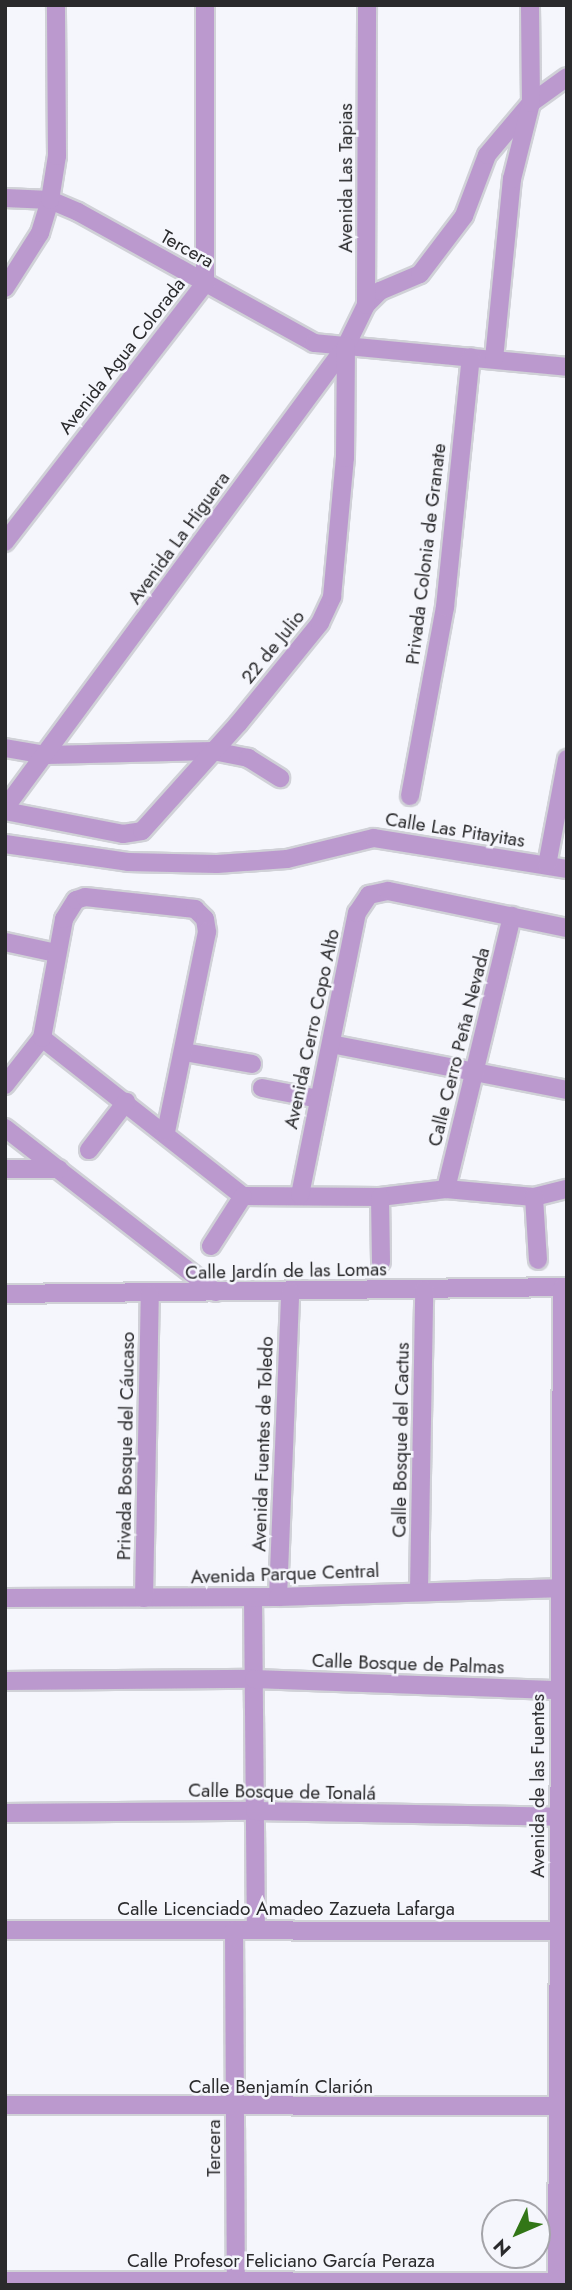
<!DOCTYPE html>
<meta charset="utf-8">
<style>
body{margin:0}
#map{position:relative;width:572px;height:2290px;overflow:hidden;background:#f5f6fc;font-family:Jost,sans-serif}
div>[style]{position:absolute}
.roads{filter:drop-shadow(2px 0 #d0d1d7) drop-shadow(-2px 0 #d0d1d7) drop-shadow(0 2px #d0d1d7) drop-shadow(0 -2px #d0d1d7)}
.minor>*{height:18px;margin:-9px;padding:0 9px;transform-origin:9px;border-radius:9px;background:#bb99ce}
span{translate:-50% -50%;white-space:nowrap;text-align:center;line-height:1.15;-webkit-text-stroke:5px #f5f6fc;paint-order:stroke}
.street-label{font-size:19px;color:#2a2a2c}
.frame{position:absolute;inset:0;border:7px solid #2a2a2c;pointer-events:none}
.north{position:absolute;left:481px;top:2199px;width:70px;height:70px;box-sizing:border-box;background:#f5f6fc;border:2px solid #a4a4a9;border-radius:50%;rotate:226deg;font-size:19px;font-weight:700;line-height:28px;text-align:center;color:#2a2a2c}
.north::after{content:'';display:block;margin:auto;width:24px;height:32px;background:#327617;clip-path:polygon(50% 0,100% 100%,50% 72%,0 100%)}
</style>
<div id="map">
<div class="roads">
<div class="minor">
<div style="left:5px;top:198px;width:45px;rotate:2.5deg"></div>
<div style="left:50px;top:200px;width:30px;rotate:23deg"></div>
<div style="left:78px;top:212px;width:270px;rotate:29deg"></div>
<div style="left:314px;top:343px;width:254px;rotate:5.4deg"></div>
<div style="left:5px;top:288px;width:65px;rotate:-57.5deg"></div>
<div style="left:40px;top:233px;width:34px;rotate:-73deg"></div>
<div style="left:50px;top:200px;width:45px;rotate:-81deg"></div>
<div style="left:57px;top:156px;width:151px;rotate:-90.4deg"></div>
<div style="left:366px;top:305px;width:20px;rotate:-45deg"></div>
<div style="left:380px;top:291px;width:43px;rotate:-23deg"></div>
<div style="left:420px;top:274px;width:73px;rotate:-52.8deg"></div>
<div style="left:464px;top:216px;width:65px;rotate:-69.3deg"></div>
<div style="left:487px;top:155px;width:68px;rotate:-49.8deg"></div>
<div style="left:531px;top:103px;width:44px;rotate:-35.8deg"></div>
<div style="left:494px;top:359px;width:181px;rotate:-84.3deg"></div>
<div style="left:512px;top:179px;width:78px;rotate:-76deg"></div>
<div style="left:531px;top:103px;width:98px;rotate:-90.6deg"></div>
<div style="left:5px;top:542px;width:327px;rotate:-52.3deg"></div>
<div style="left:205px;top:283px;width:278px;rotate:-90deg"></div>
<div style="left:5px;top:748px;width:42px;rotate:9.7deg"></div>
<div style="left:46px;top:755px;width:167px;rotate:-1.4deg"></div>
<div style="left:213px;top:751px;width:36px;rotate:11deg"></div>
<div style="left:248px;top:758px;width:38px;rotate:32deg"></div>
<div style="left:410px;top:796px;width:192px;rotate:-79.5deg"></div>
<div style="left:445px;top:607px;width:251px;rotate:-84.1deg"></div>
<div style="left:5px;top:808px;width:574px;rotate:-53.57deg"></div>
<div style="left:346px;top:346px;width:46px;rotate:-64deg"></div>
<div style="left:366px;top:305px;width:300px;rotate:-89.8deg"></div>
<div style="left:5px;top:811px;width:120px;rotate:11deg"></div>
<div style="left:123px;top:834px;width:19px;rotate:-9deg"></div>
<div style="left:142px;top:831px;width:144px;rotate:-48.1deg"></div>
<div style="left:238px;top:724px;width:130px;rotate:-50.9deg"></div>
<div style="left:320px;top:623px;width:29px;rotate:-65deg"></div>
<div style="left:332px;top:597px;width:140px;rotate:-84.7deg"></div>
<div style="left:345px;top:458px;width:112px;rotate:-89.5deg"></div>
<div style="left:5px;top:844px;width:124px;rotate:8.3deg"></div>
<div style="left:128px;top:862px;width:89px;rotate:1.3deg"></div>
<div style="left:217px;top:864px;width:70px;rotate:-4.1deg"></div>
<div style="left:287px;top:859px;width:89px;rotate:-13.6deg"></div>
<div style="left:374px;top:838px;width:195px;rotate:9.1deg"></div>
<div style="left:547px;top:865px;width:108px;rotate:-79.3deg"></div>
<div style="left:5px;top:942px;width:52px;rotate:12.2deg"></div>
<div style="left:42px;top:1038px;width:256px;rotate:38.2deg"></div>
<div style="left:243px;top:1196px;width:137px;rotate:0.4deg"></div>
<div style="left:380px;top:1197px;width:66px;rotate:-6.9deg"></div>
<div style="left:446px;top:1189px;width:88px;rotate:5.2deg"></div>
<div style="left:534px;top:1197px;width:34px;rotate:-14deg"></div>
<div style="left:331px;top:1044px;width:240px;rotate:11deg"></div>
<div style="left:184px;top:1052px;width:69px;rotate:10deg"></div>
<div style="left:5px;top:1085px;width:60px;rotate:-51.8deg"></div>
<div style="left:42px;top:1038px;width:121px;rotate:-79.5deg"></div>
<div style="left:64px;top:919px;width:22px;rotate:-58deg"></div>
<div style="left:76px;top:900px;width:9px;rotate:-18deg"></div>
<div style="left:85px;top:897px;width:111px;rotate:6.2deg"></div>
<div style="left:195px;top:909px;width:14px;rotate:45deg"></div>
<div style="left:205px;top:919px;width:13px;rotate:81deg"></div>
<div style="left:207px;top:932px;width:204px;rotate:101.6deg"></div>
<div style="left:262px;top:1088px;width:58px;rotate:10.9deg"></div>
<div style="left:5px;top:1128px;width:267px;rotate:37.9deg"></div>
<div style="left:89px;top:1150px;width:61px;rotate:-52.4deg"></div>
<div style="left:5px;top:1169px;width:54px"></div>
<div style="left:446px;top:1189px;width:281px;rotate:-76.4deg"></div>
<div style="left:300px;top:1195px;width:288px;rotate:-78.6deg"></div>
<div style="left:357px;top:913px;width:22px;rotate:-56deg"></div>
<div style="left:369px;top:895px;width:19px;rotate:-12deg"></div>
<div style="left:388px;top:891px;width:183px;rotate:11.7deg"></div>
<div style="left:380px;top:1197px;width:65px;rotate:89.1deg"></div>
<div style="left:534px;top:1197px;width:63px;rotate:86.4deg"></div>
<div style="left:211px;top:1246px;width:59px;rotate:-57.4deg"></div>
<div style="left:5px;top:1294px;width:562px;rotate:-0.71deg"></div>
<div style="left:419px;top:1591px;width:301px;rotate:-89deg"></div>
<div style="left:253px;top:1597px;width:333px;rotate:89.5deg"></div>
<div style="left:278px;top:1597px;width:305px;rotate:-87.7deg"></div>
<div style="left:5px;top:1598px;width:273px;rotate:-0.2deg"></div>
<div style="left:278px;top:1597px;width:289px;rotate:-1.8deg"></div>
<div style="left:144px;top:1598px;width:304px;rotate:-88.9deg"></div>
<div style="left:5px;top:1681px;width:249px;rotate:-0.5deg"></div>
<div style="left:254px;top:1679px;width:306px;rotate:2.1deg"></div>
<div style="left:5px;top:1813px;width:250px;rotate:-0.5deg"></div>
<div style="left:255px;top:1811px;width:304px;rotate:1.1deg"></div>
<div style="left:5px;top:1930px;width:562px;rotate:0.1deg"></div>
<div style="left:234px;top:1930px;width:355px;rotate:89.7deg"></div>
<div style="left:5px;top:2105px;width:553px;rotate:0.1deg"></div>
<div style="left:5px;top:2281px;width:552px;rotate:0.1deg"></div>
<div style="left:557px;top:2285px;width:997px;rotate:-89.71deg"></div>
</div>
</div>
<div class="street-label">
<span style="left:346px;top:178px;rotate:-90deg">Avenida Las Tapias</span>
<span style="left:187px;top:249px;rotate:29deg">Tercera</span>
<span style="left:122px;top:356px;rotate:-52deg">Avenida Agua Colorada</span>
<span style="left:179px;top:538px;rotate:-54deg">Avenida La Higuera</span>
<span style="left:426px;top:554px;rotate:-83deg">Privada Colonia de Granate</span>
<span style="left:273px;top:647px;rotate:-51deg">22 de Julio</span>
<span style="left:455px;top:830px;rotate:9deg">Calle Las Pitayitas</span>
<span style="left:312px;top:1029px;rotate:-78deg">Avenida Cerro Copo Alto</span>
<span style="left:459px;top:1047px;rotate:-76deg">Calle Cerro Peña Nevada</span>
<span style="left:286px;top:1271px;rotate:-1deg">Calle Jardín de las Lomas</span>
<span style="left:401px;top:1440px;rotate:-89deg">Calle Bosque del Cactus</span>
<span style="left:263px;top:1444px;rotate:-88deg">Avenida Fuentes de Toledo</span>
<span style="left:126px;top:1446px;rotate:-89deg">Privada Bosque del Cáucaso</span>
<span style="left:285px;top:1574px;rotate:-2deg">Avenida Parque Central</span>
<span style="left:408px;top:1664px;rotate:2deg">Calle Bosque de Palmas</span>
<span style="left:538px;top:1786px;rotate:-90deg">Avenida de las Fuentes</span>
<span style="left:282px;top:1792px;rotate:1deg">Calle Bosque de Tonalá</span>
<span style="left:286px;top:1909px">Calle Licenciado Amadeo Zazueta Lafarga</span>
<span style="left:281px;top:2087px">Calle Benjamín Clarión</span>
<span style="left:214px;top:2148px;rotate:-90deg">Tercera</span>
<span style="left:281px;top:2261px">Calle Profesor Feliciano García Peraza</span>
</div>
<div class="frame"></div>
<div class="north">N</div>
</div>
